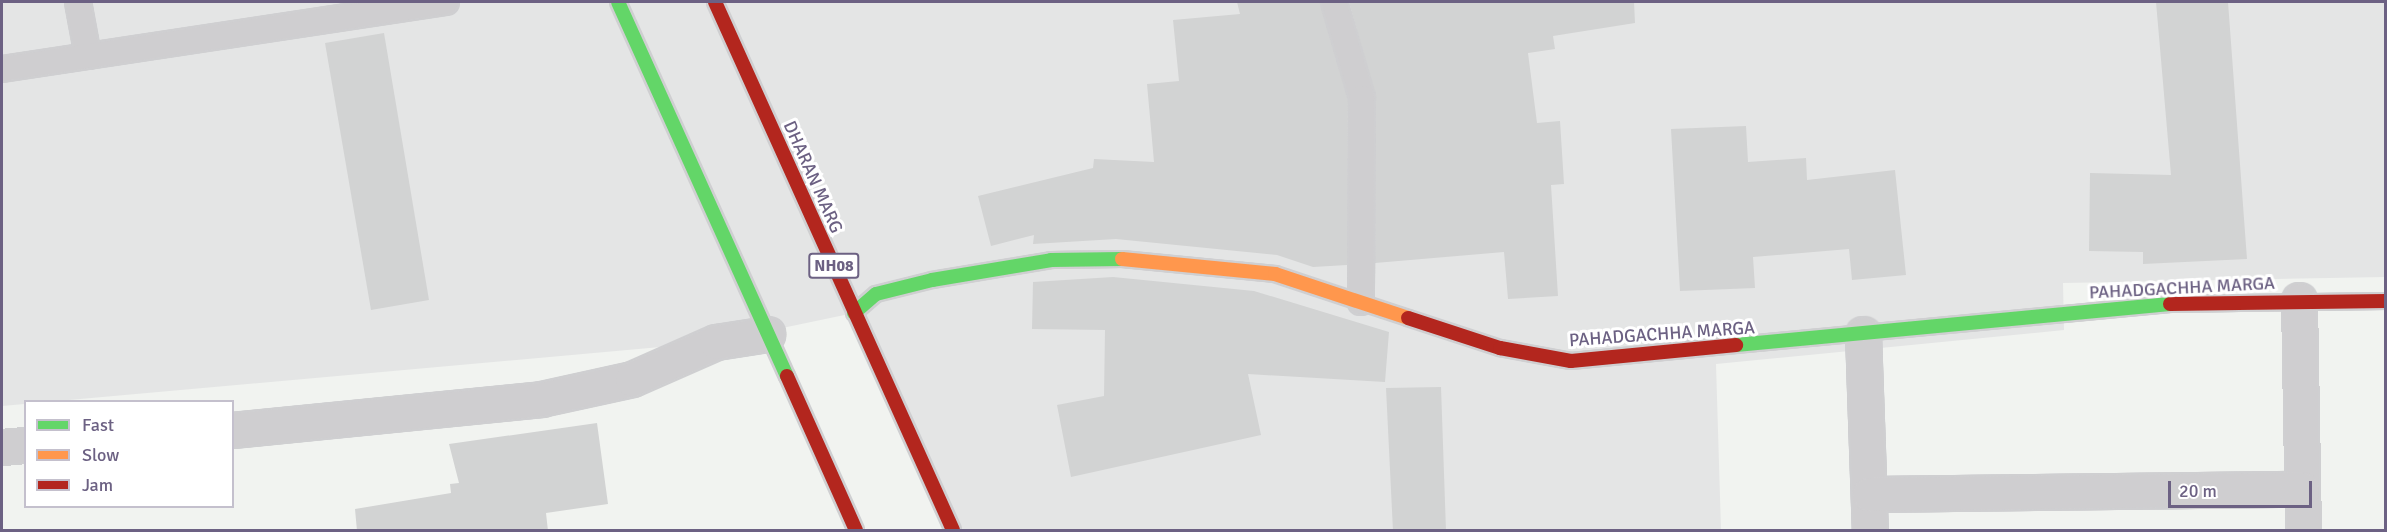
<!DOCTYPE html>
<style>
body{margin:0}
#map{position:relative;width:2387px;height:532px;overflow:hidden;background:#f1f3f0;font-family:Signika,sans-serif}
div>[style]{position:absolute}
.built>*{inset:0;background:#e4e5e5}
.building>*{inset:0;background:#d2d3d3}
.roads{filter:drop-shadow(2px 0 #cfcfd1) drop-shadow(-2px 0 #cfcfd1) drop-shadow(0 2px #cfcfd1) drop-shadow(0 -2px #cfcfd1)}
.lane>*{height:24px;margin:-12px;padding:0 12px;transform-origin:12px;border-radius:12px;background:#cfced0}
.street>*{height:33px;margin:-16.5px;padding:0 16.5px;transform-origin:16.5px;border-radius:16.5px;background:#cfced0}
.fast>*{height:14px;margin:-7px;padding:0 7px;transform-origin:7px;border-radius:7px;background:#63d668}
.slow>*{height:14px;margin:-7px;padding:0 7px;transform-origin:7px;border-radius:7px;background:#ff974d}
.jam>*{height:14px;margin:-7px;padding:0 7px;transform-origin:7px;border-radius:7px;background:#b3261e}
span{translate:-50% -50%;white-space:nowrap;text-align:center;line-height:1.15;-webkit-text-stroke:6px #fff;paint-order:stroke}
.shield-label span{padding:2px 4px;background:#fff;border:2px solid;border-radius:4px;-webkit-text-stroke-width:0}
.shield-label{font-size:16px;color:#6c6183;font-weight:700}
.street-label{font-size:18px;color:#6c6183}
.frame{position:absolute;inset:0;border:3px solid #6c6183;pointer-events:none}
.legend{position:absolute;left:24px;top:400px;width:210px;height:108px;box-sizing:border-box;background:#fff;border:2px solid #c4c0cd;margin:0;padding:8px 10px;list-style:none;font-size:18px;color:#6c6183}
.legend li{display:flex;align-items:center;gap:12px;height:30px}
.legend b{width:30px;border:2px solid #c4c0cd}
.scale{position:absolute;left:2168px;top:481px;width:144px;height:27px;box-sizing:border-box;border:3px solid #6c6183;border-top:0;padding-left:8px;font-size:18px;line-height:21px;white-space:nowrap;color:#6c6183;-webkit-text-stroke:4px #fff;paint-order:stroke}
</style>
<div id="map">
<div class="built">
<div style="clip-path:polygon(2px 2px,2385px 2px,2385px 277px,2063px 283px,2064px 330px,1716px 364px,1721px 530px,953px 530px,854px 313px,716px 342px,2px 406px)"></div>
</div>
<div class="building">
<div style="clip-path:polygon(1237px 2px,1320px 2px,1348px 100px,1347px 265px,1313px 267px,1277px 255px,1116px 239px,1033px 244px,1034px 235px,991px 246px,978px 196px,1093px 168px,1094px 159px,1154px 162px,1147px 84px,1179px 81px,1173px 20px,1240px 14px)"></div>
<div style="clip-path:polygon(1349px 2px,1634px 2px,1635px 23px,1553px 36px,1555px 49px,1528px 53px,1537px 123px,1560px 121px,1564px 184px,1551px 185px,1558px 296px,1508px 299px,1504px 252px,1375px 263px,1376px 98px)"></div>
<div style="clip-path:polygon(2156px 2px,2228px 2px,2247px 259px,2143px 264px,2143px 252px,2089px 251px,2090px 173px,2171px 175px)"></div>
<div style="clip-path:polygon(384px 33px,429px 300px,371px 310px,325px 43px)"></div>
<div style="clip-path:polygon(1746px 126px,1748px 162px,1806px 158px,1807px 180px,1895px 170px,1906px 275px,1852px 280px,1849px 249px,1753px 257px,1755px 288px,1680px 291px,1671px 129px)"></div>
<div style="clip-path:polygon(1113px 277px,1254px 291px,1389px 332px,1385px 382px,1248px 374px,1261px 435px,1071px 477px,1057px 405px,1104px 396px,1105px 330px,1032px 329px,1033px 282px)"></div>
<div style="clip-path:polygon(1441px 387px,1446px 531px,1393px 531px,1386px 388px)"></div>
<div style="clip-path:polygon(597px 423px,608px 504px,546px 513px,548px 531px,357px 531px,355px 509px,451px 493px,450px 484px,459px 483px,449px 444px)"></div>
</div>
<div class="roads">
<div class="lane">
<div style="left:78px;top:2px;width:55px;rotate:79.5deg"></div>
<div style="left:1334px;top:2px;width:100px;rotate:73.7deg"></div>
<div style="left:1362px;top:98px;width:204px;rotate:90.3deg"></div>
<div style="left:2px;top:69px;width:449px;rotate:-8.6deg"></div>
</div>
<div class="street">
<div style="left:2299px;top:300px;width:230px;rotate:89deg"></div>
<div style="left:1863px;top:334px;width:196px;rotate:88deg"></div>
<div style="left:232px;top:430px;width:311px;rotate:-5.7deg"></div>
<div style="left:541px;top:399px;width:93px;rotate:-12.4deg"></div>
<div style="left:632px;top:379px;width:92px;rotate:-23.8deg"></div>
<div style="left:716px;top:342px;width:52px;rotate:-8.9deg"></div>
<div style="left:2px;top:447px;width:24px;rotate:-5deg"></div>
<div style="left:1869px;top:494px;width:433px;rotate:-0.7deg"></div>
</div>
<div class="fast">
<div style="left:618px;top:2px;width:410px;rotate:65.7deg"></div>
<div style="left:854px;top:313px;width:29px;rotate:-41deg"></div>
<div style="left:876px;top:294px;width:58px;rotate:-14deg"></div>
<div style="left:932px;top:280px;width:121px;rotate:-9.5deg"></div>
<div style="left:1051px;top:260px;width:71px;rotate:-0.8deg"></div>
<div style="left:1736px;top:345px;width:436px;rotate:-5.4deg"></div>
</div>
<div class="slow">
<div style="left:1122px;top:259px;width:154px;rotate:5.6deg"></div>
<div style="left:1275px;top:274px;width:140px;rotate:18.3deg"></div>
</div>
<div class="jam">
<div style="left:715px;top:2px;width:579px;rotate:65.74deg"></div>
<div style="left:2170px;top:304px;width:216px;rotate:-0.8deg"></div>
<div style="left:1408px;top:318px;width:97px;rotate:18.1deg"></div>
<div style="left:1500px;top:348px;width:72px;rotate:10.4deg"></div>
<div style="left:1571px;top:361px;width:166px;rotate:-5.5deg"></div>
<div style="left:787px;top:376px;width:169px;rotate:65.9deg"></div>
</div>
</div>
<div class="shield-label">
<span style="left:834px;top:266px">NH08</span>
</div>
<div class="street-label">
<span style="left:813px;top:177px;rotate:66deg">DHARAN MARG</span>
<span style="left:2182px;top:288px;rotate:-3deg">PAHADGACHHA MARGA</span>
<span style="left:1662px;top:334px;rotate:-4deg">PAHADGACHHA MARGA</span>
</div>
<div class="frame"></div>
<ul class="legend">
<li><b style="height:8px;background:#63d668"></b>Fast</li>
<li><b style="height:8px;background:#ff974d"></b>Slow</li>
<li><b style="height:8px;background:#b3261e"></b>Jam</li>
</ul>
<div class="scale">20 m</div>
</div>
